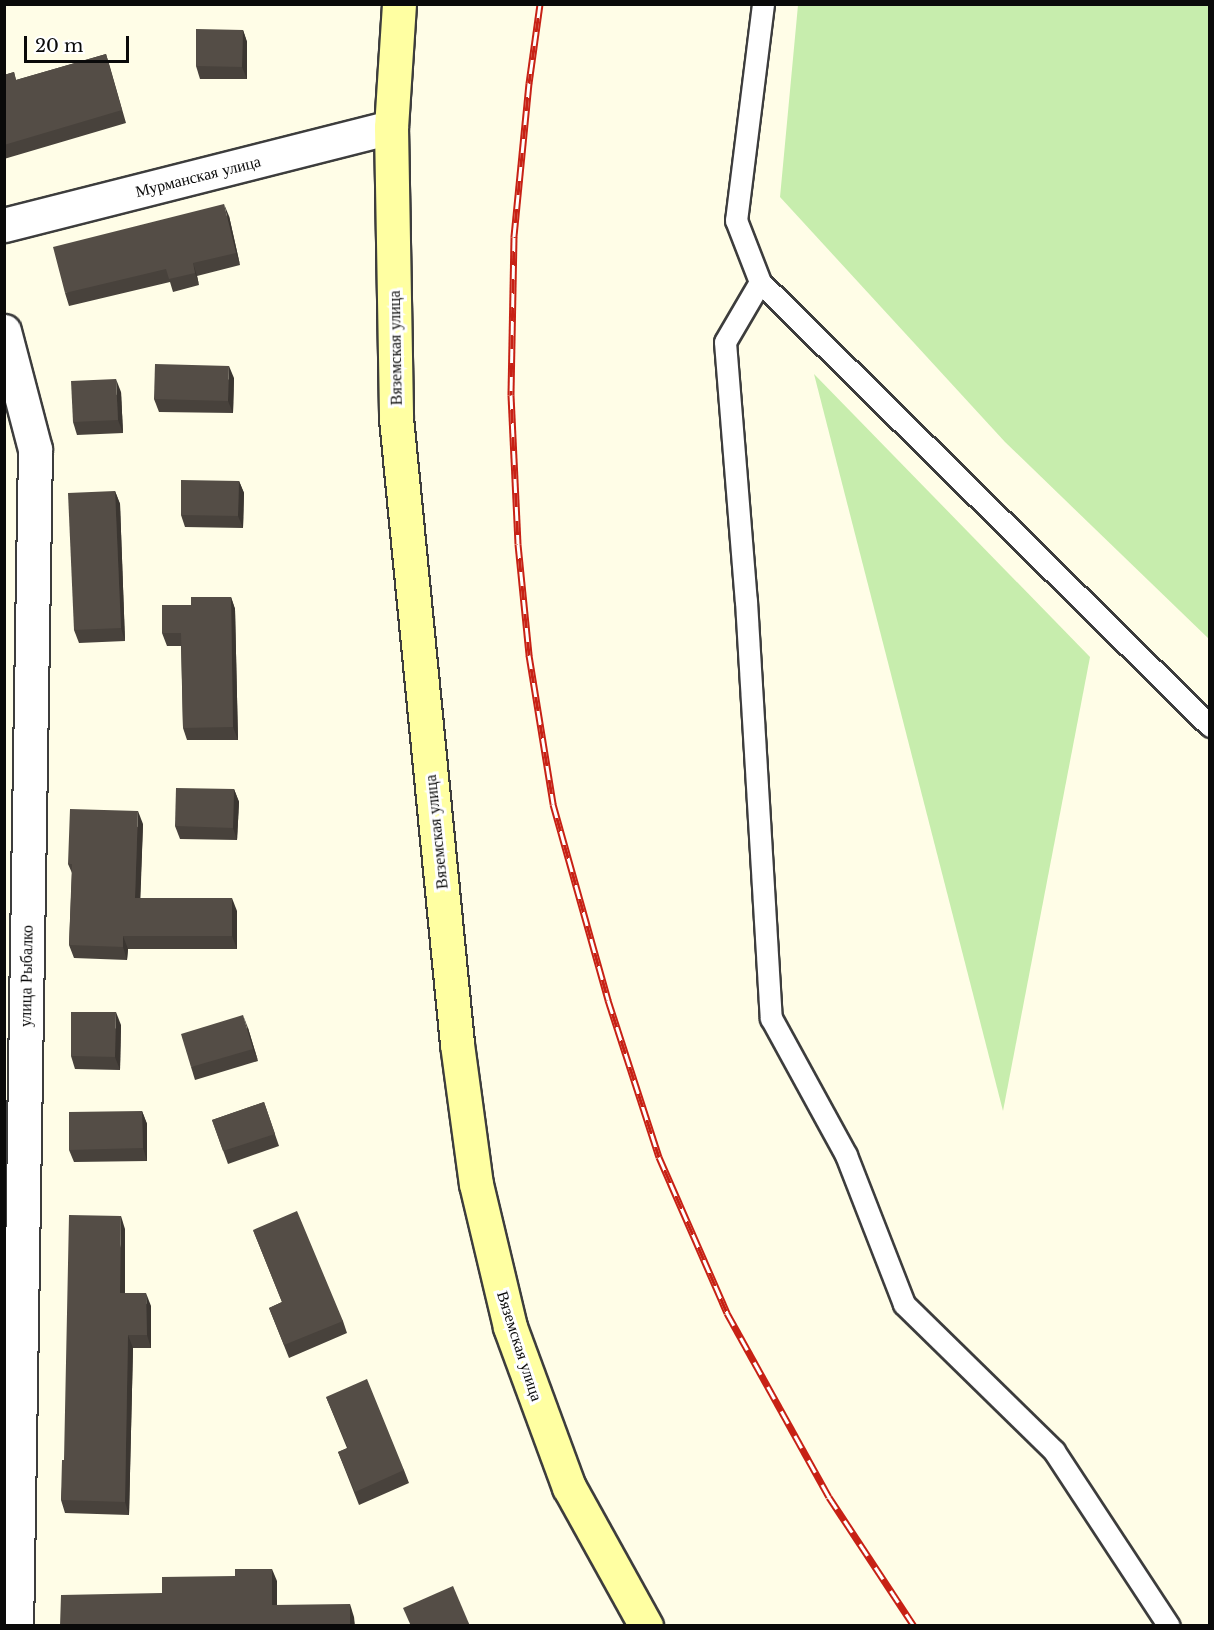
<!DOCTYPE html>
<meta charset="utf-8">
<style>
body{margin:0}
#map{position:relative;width:1214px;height:1630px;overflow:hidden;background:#fffde7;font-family:"Libre Baskerville",serif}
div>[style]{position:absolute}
.green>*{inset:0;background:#c7edad}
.roads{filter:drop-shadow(2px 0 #3d3d3d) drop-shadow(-2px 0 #3d3d3d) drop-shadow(0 2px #3d3d3d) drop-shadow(0 -2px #3d3d3d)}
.service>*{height:21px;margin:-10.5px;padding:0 10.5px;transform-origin:10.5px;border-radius:10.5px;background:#fff}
.minor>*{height:33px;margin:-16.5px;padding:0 16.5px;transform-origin:16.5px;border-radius:16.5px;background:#fff}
.secondary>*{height:33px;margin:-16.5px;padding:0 16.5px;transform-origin:16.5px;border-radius:16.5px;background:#ffffa2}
.rail>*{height:7px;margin-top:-3.5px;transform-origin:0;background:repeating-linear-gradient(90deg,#fff 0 14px,#c72115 0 28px);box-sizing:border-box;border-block:2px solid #c72115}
.wall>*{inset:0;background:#48423c}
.shaded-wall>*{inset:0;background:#3b3631}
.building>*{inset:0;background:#544d46}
span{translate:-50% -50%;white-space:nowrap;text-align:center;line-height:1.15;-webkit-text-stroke:6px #fff;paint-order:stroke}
.street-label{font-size:16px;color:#0a0a0a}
.frame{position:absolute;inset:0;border:6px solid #0a0a0a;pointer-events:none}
.scale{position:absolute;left:24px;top:36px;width:105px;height:27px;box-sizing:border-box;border:3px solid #0a0a0a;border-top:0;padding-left:8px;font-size:18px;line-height:21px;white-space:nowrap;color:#0a0a0a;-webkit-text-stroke:4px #fff;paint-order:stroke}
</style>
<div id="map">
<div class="green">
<div style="clip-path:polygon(798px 5px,1209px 5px,1209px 639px,1005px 442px,780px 197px)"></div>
<div style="clip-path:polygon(814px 374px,1090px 657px,1003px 1111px)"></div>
</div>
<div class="roads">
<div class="service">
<div style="left:763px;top:4px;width:218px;rotate:97.1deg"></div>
<div style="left:736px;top:220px;width:66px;rotate:68.8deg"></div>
<div style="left:760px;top:282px;width:632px;rotate:44.62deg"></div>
<div style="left:760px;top:282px;width:69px;rotate:120.3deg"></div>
<div style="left:725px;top:342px;width:260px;rotate:85.4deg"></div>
<div style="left:746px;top:601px;width:418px;rotate:86.6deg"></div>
<div style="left:771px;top:1018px;width:156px;rotate:61.3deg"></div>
<div style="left:846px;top:1155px;width:160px;rotate:68.7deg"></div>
<div style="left:904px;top:1304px;width:210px;rotate:44.4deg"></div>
<div style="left:1054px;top:1451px;width:209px;rotate:56.7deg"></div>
</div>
<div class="minor">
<div style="left:4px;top:225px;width:399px;rotate:-14.2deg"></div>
<div style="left:4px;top:331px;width:122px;rotate:75.3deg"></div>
<div style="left:35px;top:449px;width:1177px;rotate:90.92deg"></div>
</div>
<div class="secondary">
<div style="left:399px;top:4px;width:123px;rotate:93.7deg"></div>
<div style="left:391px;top:127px;width:291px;rotate:89deg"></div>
<div style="left:396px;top:418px;width:629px;rotate:84.43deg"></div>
<div style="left:457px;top:1044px;width:141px;rotate:82.3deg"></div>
<div style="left:476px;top:1184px;width:147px;rotate:76.6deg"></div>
<div style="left:510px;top:1327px;width:171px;rotate:69.8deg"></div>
<div style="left:569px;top:1487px;width:159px;rotate:61deg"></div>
</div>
</div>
<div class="rail">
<div style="left:540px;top:4px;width:80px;rotate:97.9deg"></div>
<div style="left:529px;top:83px;width:155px;rotate:95.6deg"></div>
<div style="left:514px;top:237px;width:158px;rotate:91.1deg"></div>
<div style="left:511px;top:395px;width:149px;rotate:87.3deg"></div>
<div style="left:518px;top:544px;width:112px;rotate:84.3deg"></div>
<div style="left:529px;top:655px;width:151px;rotate:80.8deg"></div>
<div style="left:553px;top:804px;width:204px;rotate:74.3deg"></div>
<div style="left:608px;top:1000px;width:165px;rotate:72deg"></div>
<div style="left:659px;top:1157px;width:170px;rotate:66.4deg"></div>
<div style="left:727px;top:1313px;width:210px;rotate:61deg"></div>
<div style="left:829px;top:1497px;width:154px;rotate:56.6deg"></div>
</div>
<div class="wall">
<div style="clip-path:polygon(243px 30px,247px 42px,247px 79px,200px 79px,196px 66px)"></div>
<div style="clip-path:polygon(106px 54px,110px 67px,126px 123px,4px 159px,4px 75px,14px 72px,16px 80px)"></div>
<div style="clip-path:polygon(229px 216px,240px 265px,197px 276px,199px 285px,173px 292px,170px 282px,69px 306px,65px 293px)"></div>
<div style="clip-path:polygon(234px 378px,233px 413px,159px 412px,154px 399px)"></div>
<div style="clip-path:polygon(121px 392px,123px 433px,77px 435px,73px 422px)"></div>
<div style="clip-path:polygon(239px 481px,244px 493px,243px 528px,185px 527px,181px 515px)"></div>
<div style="clip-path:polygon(115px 491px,120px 504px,125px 641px,79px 643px,74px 630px)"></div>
<div style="clip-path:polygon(231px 597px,235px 609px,238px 740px,187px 740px,183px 728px,181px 646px,167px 646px,162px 633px,191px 605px)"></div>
<div style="clip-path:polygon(234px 789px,239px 802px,237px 840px,180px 839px,175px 826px)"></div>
<div style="clip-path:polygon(143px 824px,140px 898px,237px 911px,237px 949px,128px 949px,127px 960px,74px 958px,69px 945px,72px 873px,68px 864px)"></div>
<div style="clip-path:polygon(121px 1025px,120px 1070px,75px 1069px,71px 1056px)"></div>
<div style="clip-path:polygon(248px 1028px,258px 1061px,195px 1080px,191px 1067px)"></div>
<div style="clip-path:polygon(264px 1102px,279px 1146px,228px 1164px,212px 1120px)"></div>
<div style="clip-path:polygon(142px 1111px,147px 1124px,147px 1161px,74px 1162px,69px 1150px)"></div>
<div style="clip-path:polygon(125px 1229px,125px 1293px,151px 1306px,151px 1348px,133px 1348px,129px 1515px,65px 1513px,61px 1500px,64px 1460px)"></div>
<div style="clip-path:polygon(253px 1230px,343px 1321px,347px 1333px,289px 1358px,269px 1308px,282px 1302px)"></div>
<div style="clip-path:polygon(326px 1397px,404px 1470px,409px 1483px,359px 1505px,338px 1452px,347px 1448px)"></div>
</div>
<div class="shaded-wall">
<div style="clip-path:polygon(243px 30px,247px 42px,247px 79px,242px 67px)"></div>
<div style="clip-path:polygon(224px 204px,229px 216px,240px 265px,236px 253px)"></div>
<div style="clip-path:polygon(193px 263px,197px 276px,199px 285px,195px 273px)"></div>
<div style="clip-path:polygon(229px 366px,234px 378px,233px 413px,228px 401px)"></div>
<div style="clip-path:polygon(116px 379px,121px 392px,123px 433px,118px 420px)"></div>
<div style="clip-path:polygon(239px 481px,244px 493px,243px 528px,238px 516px)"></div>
<div style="clip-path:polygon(115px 491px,120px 504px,125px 641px,121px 628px)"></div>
<div style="clip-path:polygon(231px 597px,235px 609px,238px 740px,233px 727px)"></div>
<div style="clip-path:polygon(234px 789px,239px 802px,237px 840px,233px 828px)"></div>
<div style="clip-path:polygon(138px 811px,143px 824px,140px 910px,135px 898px)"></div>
<div style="clip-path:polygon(232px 898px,237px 911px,237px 949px,232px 936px)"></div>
<div style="clip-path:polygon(123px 936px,128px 949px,127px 960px,123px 947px)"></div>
<div style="clip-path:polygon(116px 1012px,121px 1025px,120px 1070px,115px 1057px)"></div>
<div style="clip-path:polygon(243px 1015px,248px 1028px,258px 1061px,253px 1049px)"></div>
<div style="clip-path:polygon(142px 1111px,147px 1124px,147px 1161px,143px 1148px)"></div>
<div style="clip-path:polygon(121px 1216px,125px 1229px,125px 1306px,120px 1293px)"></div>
<div style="clip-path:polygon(146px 1293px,151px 1306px,151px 1348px,147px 1335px)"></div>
<div style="clip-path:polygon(128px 1335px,133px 1348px,129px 1515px,125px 1502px)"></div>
<div style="clip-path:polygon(272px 1569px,277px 1581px,277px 1618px,272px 1605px)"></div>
<div style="clip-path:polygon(350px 1604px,354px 1617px,355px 1626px,350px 1626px)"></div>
</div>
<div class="building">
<div style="clip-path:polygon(196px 29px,243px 30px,242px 67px,196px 66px)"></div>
<div style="clip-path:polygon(106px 54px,122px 110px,4px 145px,4px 75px,14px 72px,16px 80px)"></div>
<div style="clip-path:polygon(224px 204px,236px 253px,193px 263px,195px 273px,169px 279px,166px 269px,65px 293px,53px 247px)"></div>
<div style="clip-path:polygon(155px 364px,229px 366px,228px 401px,154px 399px)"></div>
<div style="clip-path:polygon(116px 379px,118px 420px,73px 422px,71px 381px)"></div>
<div style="clip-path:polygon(181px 480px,239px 481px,238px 516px,181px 515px)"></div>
<div style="clip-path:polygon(115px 491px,121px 628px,74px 630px,68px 493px)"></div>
<div style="clip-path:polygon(191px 597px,231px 597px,233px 727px,183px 728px,181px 633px,162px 633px,162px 605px,191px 605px)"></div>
<div style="clip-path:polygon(176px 788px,234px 789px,233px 828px,175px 826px)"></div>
<div style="clip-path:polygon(70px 809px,138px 811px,135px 898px,232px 898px,232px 936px,123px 936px,123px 947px,69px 945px,72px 864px,68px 864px)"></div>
<div style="clip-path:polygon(71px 1012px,116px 1012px,115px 1057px,71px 1056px)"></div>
<div style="clip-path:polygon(243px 1015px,253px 1049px,191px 1067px,181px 1034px)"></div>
<div style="clip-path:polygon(264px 1102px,275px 1134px,223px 1151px,212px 1120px)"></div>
<div style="clip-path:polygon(142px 1111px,143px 1148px,69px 1150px,69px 1112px)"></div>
<div style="clip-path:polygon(297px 1211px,343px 1321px,284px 1345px,269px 1308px,282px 1302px,253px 1230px)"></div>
<div style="clip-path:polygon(69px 1215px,121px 1216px,120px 1293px,146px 1293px,147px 1335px,128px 1335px,125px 1502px,61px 1500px,62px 1460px,64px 1460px)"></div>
<div style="clip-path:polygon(367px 1379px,404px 1470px,355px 1492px,338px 1452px,348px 1448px,326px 1397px)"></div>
<div style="clip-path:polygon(235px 1569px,272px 1569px,272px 1605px,350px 1604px,350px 1626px,60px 1626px,61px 1595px,162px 1593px,162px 1577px,235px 1576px)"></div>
<div style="clip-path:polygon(453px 1586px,470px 1626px,411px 1626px,403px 1608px)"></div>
</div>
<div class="street-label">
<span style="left:198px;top:176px;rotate:-14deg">Мурманская улица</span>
<span style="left:395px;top:348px;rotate:-91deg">Вяземская улица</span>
<span style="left:436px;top:832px;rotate:-96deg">Вяземская улица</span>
<span style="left:26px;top:976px;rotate:-89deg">улица Рыбалко</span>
<span style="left:520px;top:1346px;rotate:72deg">Вяземская улица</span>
</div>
<div class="frame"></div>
<div class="scale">20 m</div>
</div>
